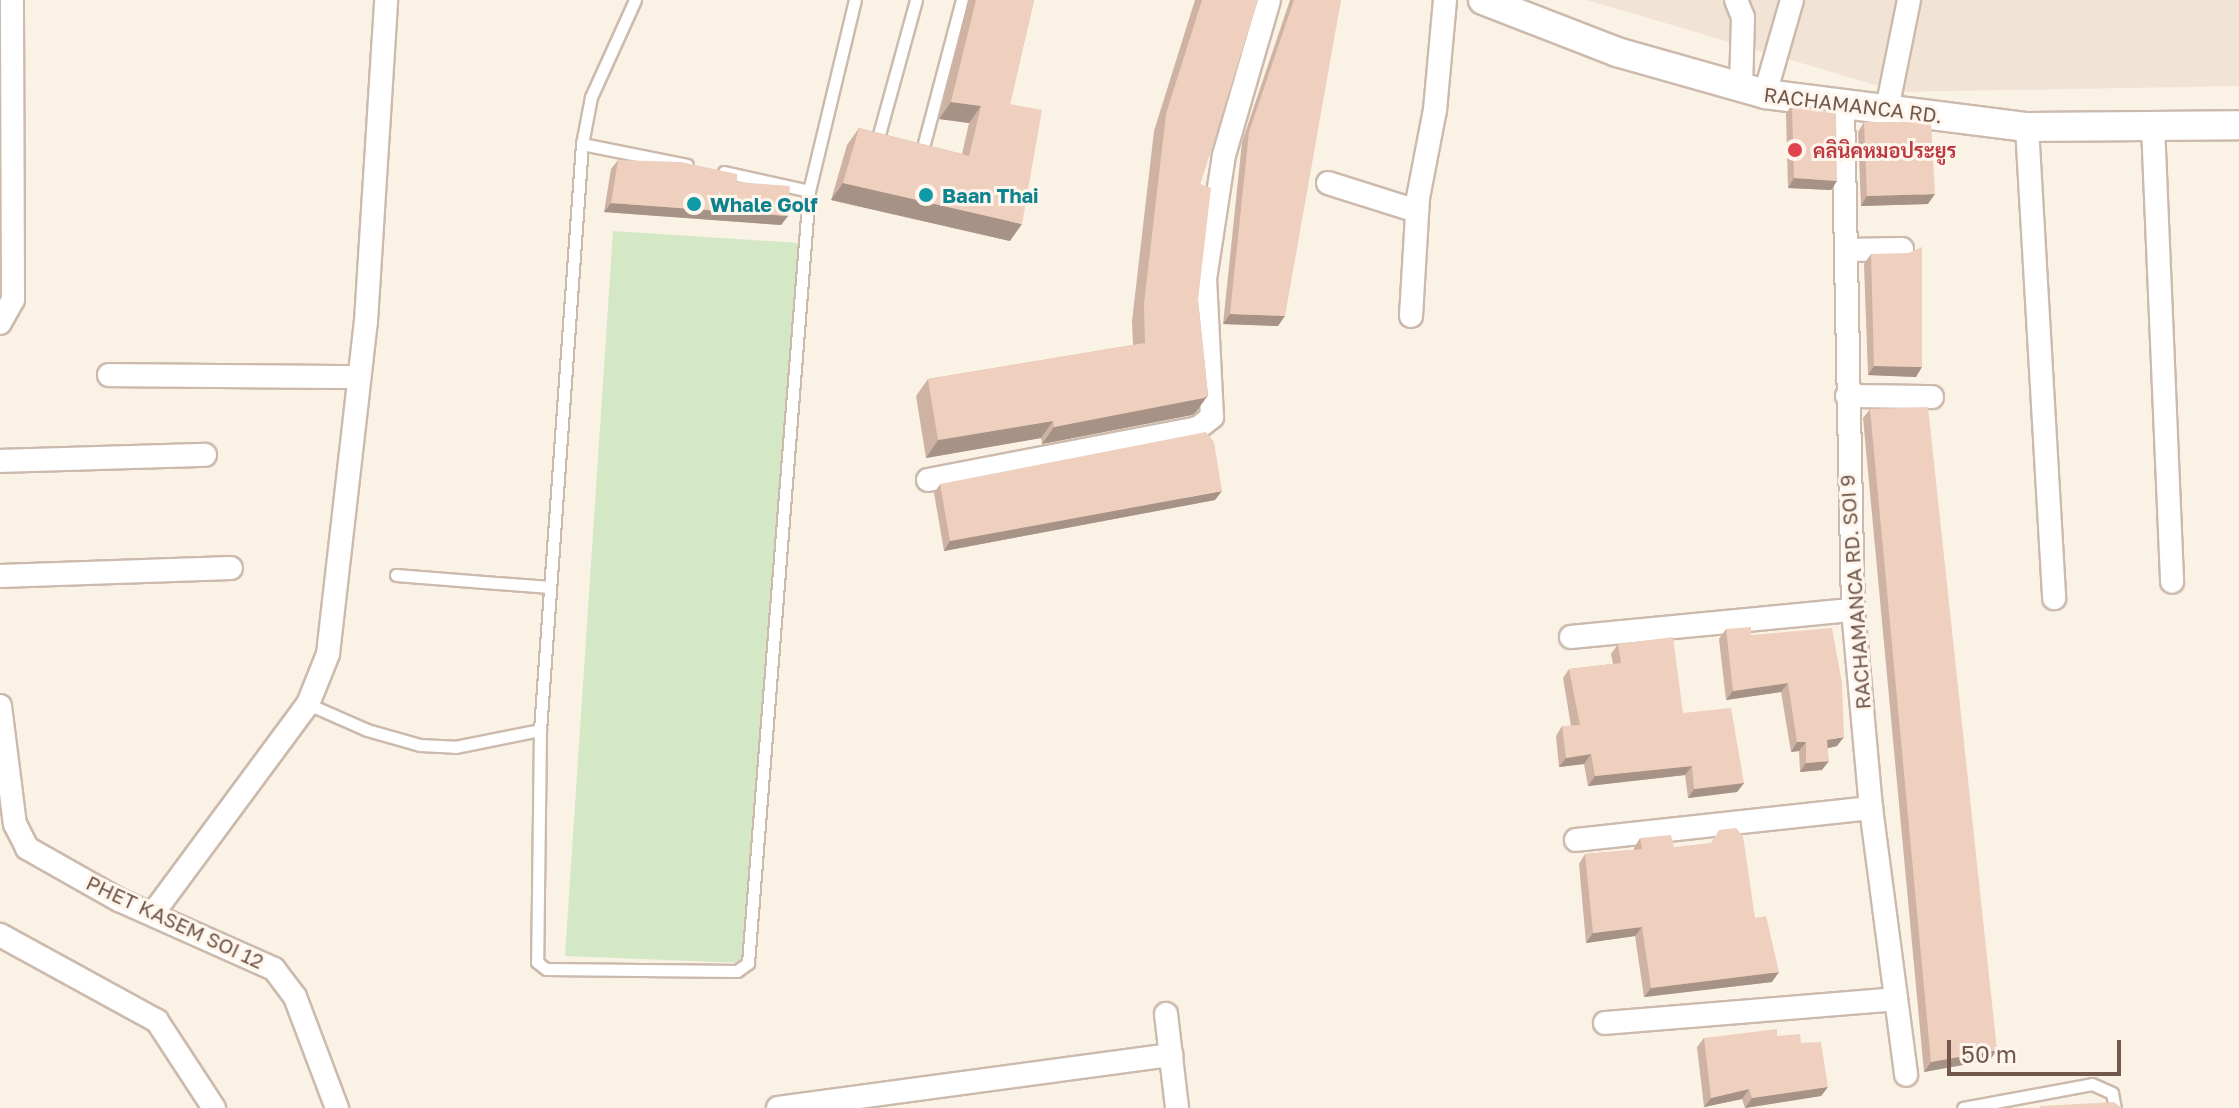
<!DOCTYPE html>
<meta charset="utf-8">
<style>
body{margin:0}
#map{position:relative;width:2239px;height:1108px;overflow:hidden;background:#fbf2e6;font-family:"Golos Text",Sarabun,sans-serif}
div>[style]{position:absolute}
.residential>*{inset:0;background:#f2e4d5}
.green>*{inset:0;background:#d5e8c5}
.roads{filter:drop-shadow(2px 0 #ccbaad) drop-shadow(-2px 0 #ccbaad) drop-shadow(0 2px #ccbaad) drop-shadow(0 -2px #ccbaad)}
.service>*{height:11px;margin:-5.5px;padding:0 5.5px;transform-origin:5.5px;border-radius:5.5px;background:#fff}
.minor>*{height:22px;margin:-11px;padding:0 11px;transform-origin:11px;border-radius:11px;background:#fff}
.tertiary>*{height:28px;margin:-14px;padding:0 14px;transform-origin:14px;border-radius:14px;background:#fff}
.wall>*{inset:0;background:#ceb3a4}
.shaded-wall>*{inset:0;background:#a79286}
.building>*{inset:0;background:#efd0bf}
.dots>*{width:22px;height:22px;translate:-50% -50%;box-sizing:border-box;border:4px solid #fef6ec;border-radius:50%}
span{translate:-50% -50%;white-space:nowrap;text-align:center;line-height:1.15;-webkit-text-stroke:6px #fef6ec;paint-order:stroke}
.street-label{font-size:20px;color:#73594c}
.health-label{font-size:20px;color:#be3a42;font-weight:700}
.left{translate:0 -50%;text-align:left}
.culture-label{font-size:20px;color:#0d838f;font-weight:700}
.scale{position:absolute;left:1947px;top:1040px;width:174px;height:36px;box-sizing:border-box;border:4px solid #73594c;border-top:0;padding-left:10px;font-size:24px;line-height:28px;white-space:nowrap;color:#73594c;-webkit-text-stroke:6px #fef6ec;paint-order:stroke}
</style>
<div id="map">
<div class="residential">
<div style="clip-path:polygon(1587px 0,2239px 0,2239px 86px,1899px 92px)"></div>
</div>
<div class="green">
<div style="clip-path:polygon(613px 231px,801px 243px,742px 963px,565px 956px)"></div>
</div>
<div class="roads">
<div class="service">
<div style="left:635px;top:0;width:107px;rotate:114.4deg"></div>
<div style="left:591px;top:97px;width:48px;rotate:100.8deg"></div>
<div style="left:582px;top:144px;width:588px;rotate:94.1deg"></div>
<div style="left:540px;top:730px;width:232px;rotate:90.7deg"></div>
<div style="left:537px;top:962px;width:11px;rotate:38deg"></div>
<div style="left:546px;top:969px;width:191px;rotate:0.6deg"></div>
<div style="left:737px;top:971px;width:14px;rotate:-36deg"></div>
<div style="left:748px;top:963px;width:774px;rotate:-85.48deg"></div>
<div style="left:809px;top:191px;width:196px;rotate:-76.5deg"></div>
<div style="left:878px;top:138px;width:143px;rotate:-74.6deg"></div>
<div style="left:582px;top:144px;width:107px;rotate:11.3deg"></div>
<div style="left:922px;top:151px;width:156px;rotate:-75.2deg"></div>
<div style="left:724px;top:172px;width:87px;rotate:12.6deg"></div>
<div style="left:396px;top:575px;width:154px;rotate:4.5deg"></div>
<div style="left:308px;top:704px;width:64px;rotate:23.8deg"></div>
<div style="left:367px;top:730px;width:55px;rotate:15.8deg"></div>
<div style="left:420px;top:745px;width:35px;rotate:3deg"></div>
<div style="left:455px;top:747px;width:87px;rotate:-11.3deg"></div>
<div style="left:1963px;top:1108px;width:131px;rotate:-10.5deg"></div>
<div style="left:2092px;top:1084px;width:22px;rotate:24deg"></div>
<div style="left:2112px;top:1093px;width:15px;rotate:79deg"></div>
</div>
<div class="minor">
<div style="left:1736px;top:0;width:18px;rotate:68deg"></div>
<div style="left:1743px;top:17px;width:73px;rotate:91.6deg"></div>
<div style="left:1765px;top:94px;width:98px;rotate:-74deg"></div>
<div style="left:1843px;top:106px;width:504px;rotate:88.86deg"></div>
<div style="left:1853px;top:610px;width:199px;rotate:84.8deg"></div>
<div style="left:1871px;top:808px;width:269px;rotate:82.5deg"></div>
<div style="left:1887px;top:109px;width:111px;rotate:-78.6deg"></div>
<div style="left:2153px;top:126px;width:456px;rotate:87.6deg"></div>
<div style="left:2027px;top:127px;width:472px;rotate:86.7deg"></div>
<div style="left:1328px;top:183px;width:93px;rotate:17.5deg"></div>
<div style="left:1847px;top:250px;width:55px;rotate:-1deg"></div>
<div style="left:1411px;top:316px;width:118px;rotate:-86.6deg"></div>
<div style="left:1418px;top:198px;width:90px;rotate:-79.1deg"></div>
<div style="left:1435px;top:110px;width:110px;rotate:-84.8deg"></div>
<div style="left:0;top:323px;width:26px;rotate:-61deg"></div>
<div style="left:13px;top:300px;width:300px;rotate:-90.2deg"></div>
<div style="left:109px;top:375px;width:248px;rotate:0.5deg"></div>
<div style="left:1847px;top:396px;width:85px;rotate:0.7deg"></div>
<div style="left:0;top:461px;width:205px;rotate:-1.7deg"></div>
<div style="left:928px;top:480px;width:275px;rotate:-10.9deg"></div>
<div style="left:1198px;top:428px;width:18px;rotate:-38deg"></div>
<div style="left:1212px;top:417px;width:138px;rotate:-92.9deg"></div>
<div style="left:1205px;top:279px;width:125px;rotate:-81.3deg"></div>
<div style="left:1224px;top:155px;width:161px;rotate:-73.8deg"></div>
<div style="left:0;top:576px;width:231px;rotate:-2deg"></div>
<div style="left:1571px;top:637px;width:283px;rotate:-5.5deg"></div>
<div style="left:0;top:706px;width:119px;rotate:82.8deg"></div>
<div style="left:15px;top:824px;width:27px;rotate:63deg"></div>
<div style="left:27px;top:848px;width:106px;rotate:29.5deg"></div>
<div style="left:119px;top:900px;width:170px;rotate:24deg"></div>
<div style="left:274px;top:969px;width:35px;rotate:53deg"></div>
<div style="left:295px;top:997px;width:119px;rotate:69.3deg"></div>
<div style="left:1576px;top:840px;width:297px;rotate:-6.2deg"></div>
<div style="left:154px;top:912px;width:259px;rotate:-53.5deg"></div>
<div style="left:308px;top:704px;width:54px;rotate:-68.2deg"></div>
<div style="left:328px;top:654px;width:335px;rotate:-83.5deg"></div>
<div style="left:366px;top:321px;width:322px;rotate:-86.4deg"></div>
<div style="left:0;top:935px;width:179px;rotate:28.7deg"></div>
<div style="left:157px;top:1021px;width:104px;rotate:56.8deg"></div>
<div style="left:1166px;top:1014px;width:95px;rotate:83.3deg"></div>
<div style="left:1605px;top:1023px;width:292px;rotate:-4.7deg"></div>
<div style="left:778px;top:1108px;width:397px;rotate:-7.7deg"></div>
</div>
<div class="tertiary">
<div style="left:1483px;top:0;width:144px;rotate:21.2deg"></div>
<div style="left:1617px;top:52px;width:154px;rotate:15.8deg"></div>
<div style="left:1765px;top:94px;width:264px;rotate:7.2deg"></div>
<div style="left:2027px;top:127px;width:212px;rotate:-0.5deg"></div>
</div>
</div>
<div class="wall">
<div style="clip-path:polygon(968px 0,1034px 0,1010px 104px,1010px 241px,831px 200px,847px 145px,859px 128px,962px 154px,969px 123px,939px 119px)"></div>
<div style="clip-path:polygon(1195px 0,1258px 0,1200px 184px,1198px 300px,1208px 395px,1196px 412px,1192px 415px,1042px 444px,1041px 438px,926px 458px,916px 396px,928px 379px,1133px 345px,1132px 321px,1154px 131px)"></div>
<div style="clip-path:polygon(1290px 0,1341px 0,1278px 326px,1223px 324px,1242px 142px)"></div>
<div style="clip-path:polygon(1792px 104px,1837px 181px,1831px 190px,1788px 188px,1786px 114px)"></div>
<div style="clip-path:polygon(1864px 122px,1928px 204px,1861px 206px,1858px 132px)"></div>
<div style="clip-path:polygon(618px 160px,788px 216px,781px 225px,604px 212px,611px 169px)"></div>
<div style="clip-path:polygon(1871px 254px,1916px 377px,1868px 375px,1864px 264px)"></div>
<div style="clip-path:polygon(1870px 409px,1990px 1060px,1924px 1072px,1863px 418px)"></div>
<div style="clip-path:polygon(940px 484px,1215px 500px,944px 551px,934px 493px)"></div>
<div style="clip-path:polygon(1726px 629px,1751px 635px,1837px 746px,1828px 748px,1822px 770px,1800px 772px,1799px 751px,1791px 752px,1781px 692px,1726px 700px,1719px 639px)"></div>
<div style="clip-path:polygon(1618px 644px,1683px 713px,1744px 783px,1737px 792px,1688px 798px,1685px 775px,1588px 786px,1584px 764px,1559px 767px,1556px 736px,1562px 726px,1571px 726px,1563px 678px,1569px 669px,1613px 664px,1611px 654px)"></div>
<div style="clip-path:polygon(1640px 838px,1674px 847px,1755px 918px,1772px 982px,1644px 997px,1635px 936px,1586px 943px,1579px 864px,1585px 854px,1634px 850px,1634px 848px)"></div>
<div style="clip-path:polygon(1777px 1036px,1801px 1043px,1828px 1087px,1821px 1096px,1745px 1108px,1742px 1099px,1704px 1107px,1697px 1047px,1704px 1038px)"></div>
</div>
<div class="shaded-wall">
<div style="clip-path:polygon(951px 102px,981px 106px,969px 123px,939px 119px)"></div>
<div style="clip-path:polygon(1794px 178px,1837px 181px,1831px 190px,1788px 188px)"></div>
<div style="clip-path:polygon(843px 183px,1022px 224px,1010px 241px,831px 200px)"></div>
<div style="clip-path:polygon(1935px 194px,1928px 204px,1861px 206px,1867px 196px)"></div>
<div style="clip-path:polygon(611px 203px,788px 216px,781px 225px,604px 212px)"></div>
<div style="clip-path:polygon(1230px 314px,1285px 316px,1278px 326px,1223px 324px)"></div>
<div style="clip-path:polygon(1874px 366px,1922px 367px,1916px 377px,1868px 375px)"></div>
<div style="clip-path:polygon(1208px 395px,1196px 412px,1192px 415px,1042px 444px,1054px 427px)"></div>
<div style="clip-path:polygon(1053px 421px,1041px 438px,926px 458px,938px 440px)"></div>
<div style="clip-path:polygon(1222px 491px,1215px 500px,944px 551px,950px 541px)"></div>
<div style="clip-path:polygon(1788px 683px,1781px 692px,1726px 700px,1733px 691px)"></div>
<div style="clip-path:polygon(1844px 737px,1837px 746px,1820px 750px,1827px 740px)"></div>
<div style="clip-path:polygon(1797px 742px,1806px 742px,1799px 751px,1791px 752px)"></div>
<div style="clip-path:polygon(1591px 754px,1584px 764px,1559px 767px,1566px 758px)"></div>
<div style="clip-path:polygon(1829px 761px,1822px 770px,1800px 772px,1806px 763px)"></div>
<div style="clip-path:polygon(1692px 766px,1685px 775px,1588px 786px,1595px 776px)"></div>
<div style="clip-path:polygon(1744px 783px,1737px 792px,1688px 798px,1694px 789px)"></div>
<div style="clip-path:polygon(1642px 927px,1635px 936px,1586px 943px,1593px 933px)"></div>
<div style="clip-path:polygon(1779px 972px,1772px 982px,1644px 997px,1651px 988px)"></div>
<div style="clip-path:polygon(1997px 1050px,1990px 1060px,1924px 1072px,1931px 1062px)"></div>
<div style="clip-path:polygon(1828px 1087px,1821px 1096px,1745px 1108px,1752px 1098px)"></div>
<div style="clip-path:polygon(1749px 1089px,1742px 1099px,1704px 1107px,1711px 1098px)"></div>
</div>
<div class="building">
<div style="clip-path:polygon(976px 0,1034px 0,1010px 104px,1042px 110px,1022px 224px,843px 183px,859px 128px,969px 156px,981px 106px,951px 102px)"></div>
<div style="clip-path:polygon(1202px 0,1258px 0,1200px 184px,1211px 188px,1198px 300px,1208px 395px,1204px 398px,1054px 427px,1053px 421px,938px 440px,928px 379px,1145px 343px,1144px 304px,1166px 114px)"></div>
<div style="clip-path:polygon(1294px 0,1341px 0,1285px 316px,1230px 314px,1249px 132px)"></div>
<div style="clip-path:polygon(1792px 104px,1836px 110px,1837px 181px,1794px 178px)"></div>
<div style="clip-path:polygon(1864px 122px,1931px 122px,1935px 194px,1867px 196px)"></div>
<div style="clip-path:polygon(618px 160px,681px 162px,737px 174px,737px 182px,790px 186px,788px 216px,611px 203px)"></div>
<div style="clip-path:polygon(1922px 247px,1922px 367px,1874px 366px,1871px 254px,1909px 253px)"></div>
<div style="clip-path:polygon(1928px 407px,1997px 1050px,1931px 1062px,1870px 409px)"></div>
<div style="clip-path:polygon(1206px 432px,1214px 442px,1222px 491px,950px 541px,940px 484px)"></div>
<div style="clip-path:polygon(1751px 627px,1751px 635px,1832px 628px,1842px 683px,1844px 737px,1827px 740px,1829px 761px,1806px 763px,1806px 742px,1797px 742px,1788px 683px,1733px 691px,1726px 629px)"></div>
<div style="clip-path:polygon(1673px 637px,1683px 713px,1731px 708px,1744px 783px,1694px 789px,1692px 766px,1595px 776px,1591px 754px,1566px 758px,1562px 726px,1580px 725px,1569px 669px,1621px 663px,1618px 644px)"></div>
<div style="clip-path:polygon(1736px 828px,1743px 836px,1755px 918px,1766px 916px,1779px 972px,1651px 988px,1642px 927px,1593px 933px,1585px 854px,1642px 849px,1640px 838px,1671px 835px,1674px 847px,1711px 843px,1719px 830px)"></div>
<div style="clip-path:polygon(1777px 1029px,1777px 1036px,1800px 1034px,1801px 1043px,1821px 1042px,1828px 1087px,1752px 1098px,1749px 1089px,1711px 1098px,1704px 1038px)"></div>
<div style="clip-path:polygon(2114px 1102px,2122px 1108px,2040px 1108px,2040px 1106px)"></div>
</div>
<div class="dots">
<div style="left:1795px;top:150px;background:#e0444e"></div>
<div style="left:926px;top:195px;background:#0f9aa8"></div>
<div style="left:694px;top:204px;background:#0f9aa8"></div>
</div>
<div class="street-label">
<span style="left:1853px;top:105px;rotate:7deg">RACHAMANCA RD.</span>
<span style="left:1855px;top:592px;rotate:-94deg">RACHAMANCA RD. SOI 9</span>
<span style="left:175px;top:922px;rotate:25deg">PHET KASEM SOI 12</span>
</div>
<div class="health-label">
<span class="left" style="left:1813px;top:150px">คลินิคหมอประยูร</span>
</div>
<div class="culture-label">
<span class="left" style="left:942px;top:195px">Baan Thai</span>
<span class="left" style="left:710px;top:204px">Whale Golf</span>
</div>
<div class="scale">50 m</div>
</div>
